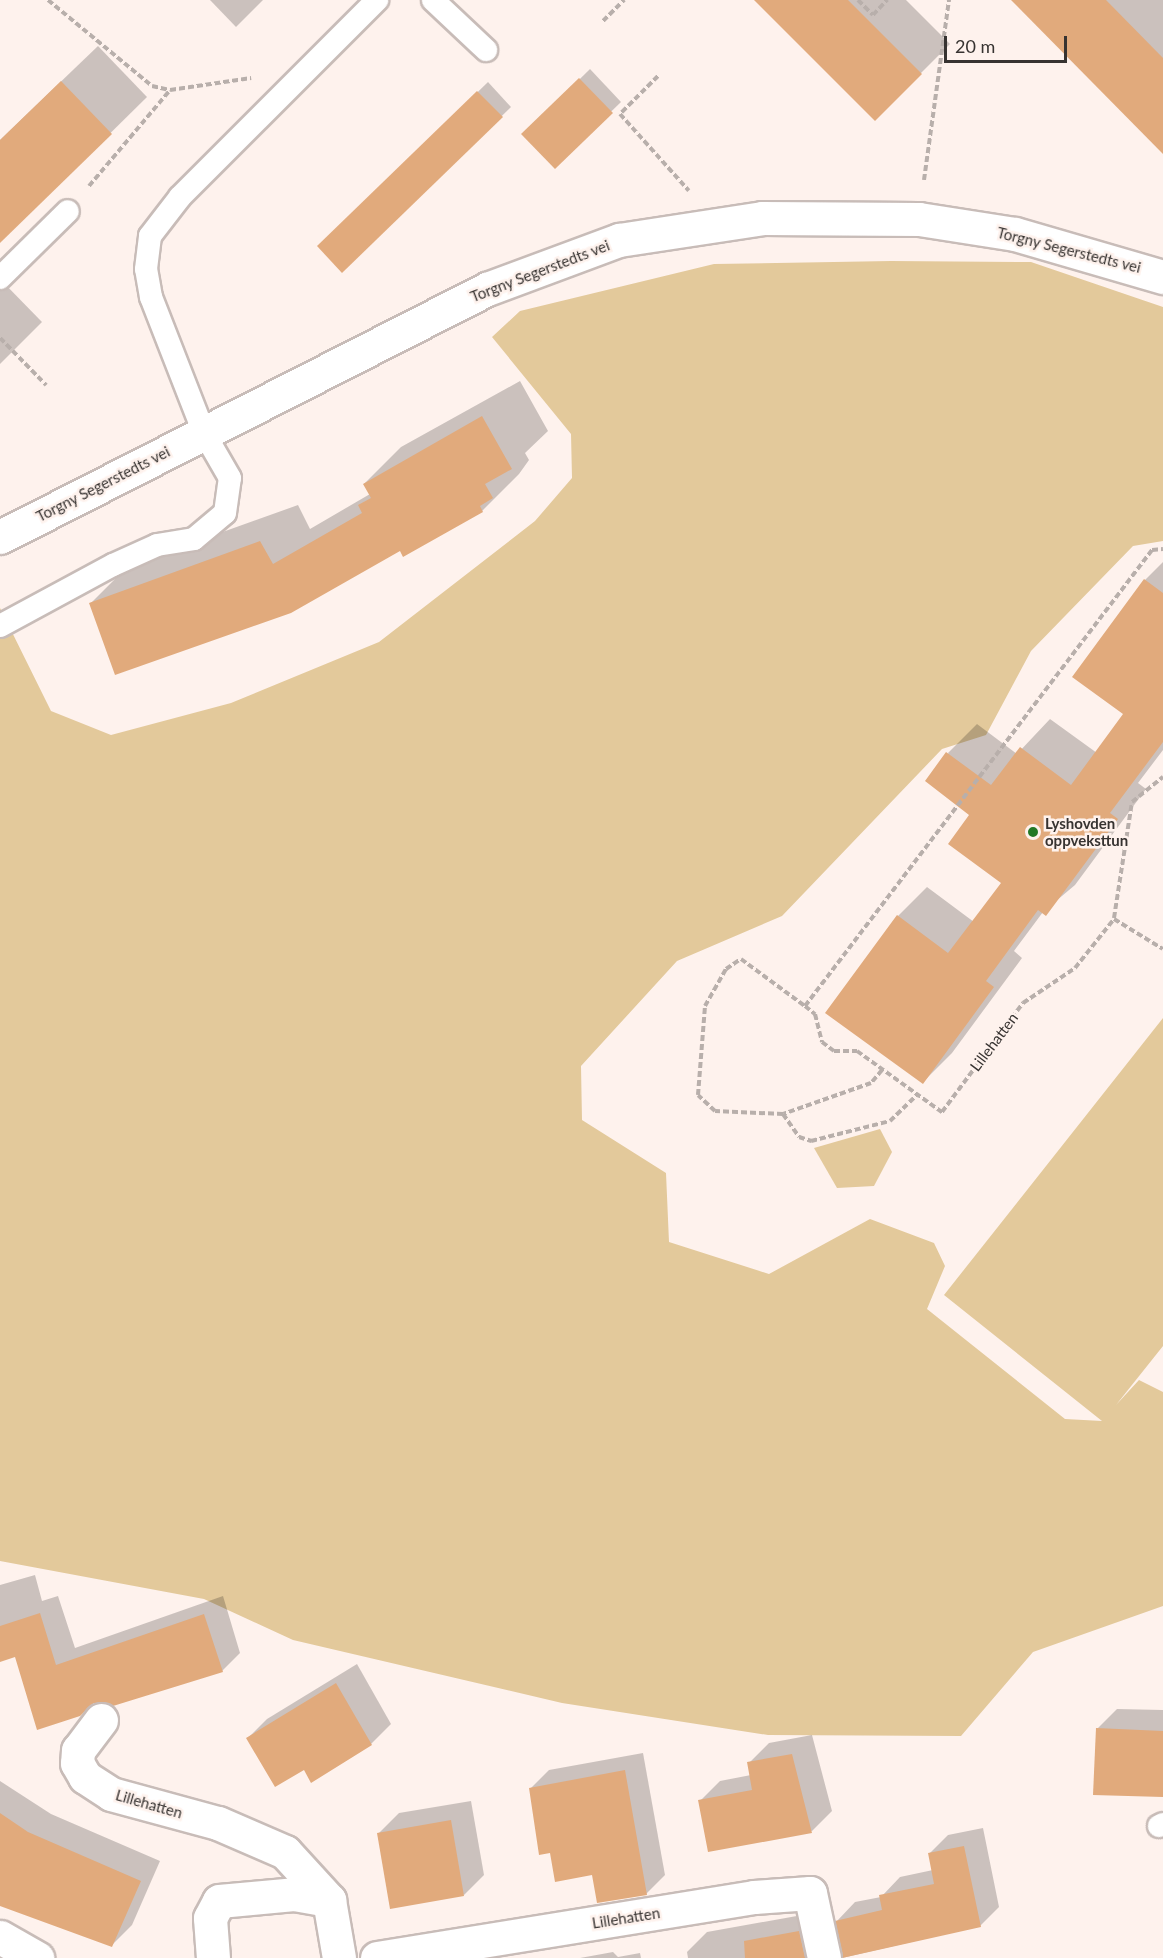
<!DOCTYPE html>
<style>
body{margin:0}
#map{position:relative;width:1163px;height:1958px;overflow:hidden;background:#fef2ed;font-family:Lato,sans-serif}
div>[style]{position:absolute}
.green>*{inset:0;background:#e3c99b}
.shadow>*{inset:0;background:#0003}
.building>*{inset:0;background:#e1aa7c}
.path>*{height:4px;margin-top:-2px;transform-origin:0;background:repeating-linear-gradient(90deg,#b8afab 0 6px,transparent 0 9px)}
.roads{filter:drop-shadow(2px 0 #c8bcb8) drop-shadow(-2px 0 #c8bcb8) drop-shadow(0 2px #c8bcb8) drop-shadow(0 -2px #c8bcb8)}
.lane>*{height:22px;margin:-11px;padding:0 11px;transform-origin:11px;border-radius:11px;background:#fff}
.street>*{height:33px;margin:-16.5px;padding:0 16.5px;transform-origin:16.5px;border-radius:16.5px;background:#fff}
.secondary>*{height:33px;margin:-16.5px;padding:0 16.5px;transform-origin:16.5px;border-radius:16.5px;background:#fff}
.dots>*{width:16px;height:16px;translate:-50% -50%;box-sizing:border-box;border:3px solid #fef2ed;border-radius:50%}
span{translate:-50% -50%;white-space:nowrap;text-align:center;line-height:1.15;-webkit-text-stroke:5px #fef2ed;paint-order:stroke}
.street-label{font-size:15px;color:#373331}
.poi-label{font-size:15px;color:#373331;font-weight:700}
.left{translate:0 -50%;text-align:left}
.scale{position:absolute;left:944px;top:36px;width:123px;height:27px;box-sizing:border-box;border:3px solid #373331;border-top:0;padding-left:8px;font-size:18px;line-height:21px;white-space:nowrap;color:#373331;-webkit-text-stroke:4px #fef2ed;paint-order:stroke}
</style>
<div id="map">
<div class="green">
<div style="clip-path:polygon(891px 261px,1031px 262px,1163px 307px,1163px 541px,1133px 546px,1031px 651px,986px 735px,942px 749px,782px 916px,677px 961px,581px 1066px,582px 1120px,666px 1173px,669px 1242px,769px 1274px,870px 1219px,934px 1243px,945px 1266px,927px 1309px,1065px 1419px,1102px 1421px,944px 1295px,1163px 1018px,1163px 1346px,1116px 1405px,1139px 1380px,1163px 1392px,1163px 1606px,1033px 1652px,961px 1736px,768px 1735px,562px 1703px,293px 1640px,204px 1599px,0 1561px,0 608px,51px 711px,111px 735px,231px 703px,379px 642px,535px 521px,572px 478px,571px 434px,492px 337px,520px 311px,714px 264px)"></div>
<div style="clip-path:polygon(880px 1129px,892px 1152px,874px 1186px,837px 1188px,814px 1148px)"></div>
</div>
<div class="shadow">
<div style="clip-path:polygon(210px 0,263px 0,236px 27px)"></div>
<div style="clip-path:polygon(756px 0,906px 0,950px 44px,875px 119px)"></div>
<div style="clip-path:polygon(1013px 0,1163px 0,1163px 152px)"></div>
<div style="clip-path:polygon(98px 46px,147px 97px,0 242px,0 140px)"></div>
<div style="clip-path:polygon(590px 69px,621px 102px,555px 166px,524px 134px)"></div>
<div style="clip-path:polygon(488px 82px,511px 107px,343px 270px,319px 246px)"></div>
<div style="clip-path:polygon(0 279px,42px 322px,0 364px)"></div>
<div style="clip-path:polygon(520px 381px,548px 431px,525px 453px,529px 460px,519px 474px,482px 511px,400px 549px,91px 603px,128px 566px,298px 505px,310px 529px,370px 494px,364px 484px,401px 447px)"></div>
<div style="clip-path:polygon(1163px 562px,1163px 750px,1138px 783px,1146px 789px,1075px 885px,1043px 912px,1014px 951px,1022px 958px,952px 1053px,923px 1082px,898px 916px,927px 887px,974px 922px,1003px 882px,948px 753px,977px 724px,1017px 754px,1050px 719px,1097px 753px,1125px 714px,1145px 580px)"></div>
<div style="clip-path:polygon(35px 1575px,42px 1601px,58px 1596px,75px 1648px,223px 1596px,240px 1653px,222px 1671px,113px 1705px,16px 1655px,0 1660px,0 1585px)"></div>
<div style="clip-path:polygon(357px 1664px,391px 1724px,371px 1744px,304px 1768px,247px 1739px,267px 1719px)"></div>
<div style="clip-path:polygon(1117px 1709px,1163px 1710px,1163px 1796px,1097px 1729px)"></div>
<div style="clip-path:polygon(812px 1735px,832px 1811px,812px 1831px,700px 1801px,720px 1781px,751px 1775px,749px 1763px,769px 1743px)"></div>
<div style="clip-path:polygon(643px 1753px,665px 1875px,646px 1894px,551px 1852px,531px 1788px,549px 1770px)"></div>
<div style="clip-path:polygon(0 1781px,51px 1814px,160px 1861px,132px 1925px,112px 1945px,19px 1912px,0 1899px)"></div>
<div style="clip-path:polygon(471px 1801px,484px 1875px,464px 1895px,379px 1833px,399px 1813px)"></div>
<div style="clip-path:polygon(983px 1828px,999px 1907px,980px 1926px,842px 1958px,837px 1921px,855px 1902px,881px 1897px,900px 1877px,933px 1870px,929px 1854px,948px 1835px)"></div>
<div style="clip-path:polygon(819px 1912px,830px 1958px,688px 1958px,687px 1952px,707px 1932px)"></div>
<div style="clip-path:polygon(613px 1952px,618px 1957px,640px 1953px,641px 1958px,580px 1958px)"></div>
</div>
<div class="building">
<div style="clip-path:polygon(754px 0,848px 0,922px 74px,875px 121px)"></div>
<div style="clip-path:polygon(1011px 0,1106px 0,1163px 58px,1163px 154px)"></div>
<div style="clip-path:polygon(579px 78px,613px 113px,555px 169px,521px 134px)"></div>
<div style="clip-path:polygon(61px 81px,112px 134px,0 243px,0 140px)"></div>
<div style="clip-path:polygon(477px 91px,503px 117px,342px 273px,317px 246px)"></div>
<div style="clip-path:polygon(482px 416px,512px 469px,485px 484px,493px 498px,480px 506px,483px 512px,403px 557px,400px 551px,291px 613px,115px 675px,89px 603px,260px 541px,273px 564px,362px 513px,358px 505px,371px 498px,363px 484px)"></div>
<div style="clip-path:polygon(1144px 579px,1163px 593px,1163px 742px,1110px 813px,1118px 819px,1046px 916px,1038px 910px,986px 981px,994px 987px,923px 1084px,825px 1013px,897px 915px,948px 953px,1001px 883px,948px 844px,969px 815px,925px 781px,946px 752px,991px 785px,1020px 747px,1071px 785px,1123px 714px,1072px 677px)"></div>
<div style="clip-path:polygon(40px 1613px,56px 1665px,204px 1614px,223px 1672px,113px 1706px,94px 1703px,80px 1716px,37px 1730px,15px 1657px,0 1662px,0 1626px)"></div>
<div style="clip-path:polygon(336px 1683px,372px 1745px,311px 1783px,304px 1770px,275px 1787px,246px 1738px)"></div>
<div style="clip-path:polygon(1096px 1728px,1163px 1731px,1163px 1797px,1093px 1795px)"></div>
<div style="clip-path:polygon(792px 1754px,812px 1833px,708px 1852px,698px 1800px,752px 1790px,747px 1762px)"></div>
<div style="clip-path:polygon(625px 1770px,647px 1895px,597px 1903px,592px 1875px,555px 1882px,550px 1853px,539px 1855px,529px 1788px)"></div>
<div style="clip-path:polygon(0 1813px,28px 1832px,141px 1881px,112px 1947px,0 1906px)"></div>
<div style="clip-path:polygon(451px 1820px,464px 1896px,390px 1909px,377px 1833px)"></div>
<div style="clip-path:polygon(964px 1846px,981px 1927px,842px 1958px,835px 1921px,882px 1910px,879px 1895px,934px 1884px,928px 1853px)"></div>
<div style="clip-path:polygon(799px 1931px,805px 1958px,745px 1958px,744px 1941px)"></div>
</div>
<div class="path">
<div style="left:48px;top:0;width:135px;rotate:39.6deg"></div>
<div style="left:152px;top:86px;width:18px;rotate:13deg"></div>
<div style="left:170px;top:90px;width:82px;rotate:-8.4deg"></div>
<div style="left:858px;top:0;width:21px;rotate:45deg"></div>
<div style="left:873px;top:15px;width:21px;rotate:-47deg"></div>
<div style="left:603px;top:21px;width:30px;rotate:-45deg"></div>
<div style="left:658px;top:76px;width:54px;rotate:135deg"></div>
<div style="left:620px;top:114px;width:103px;rotate:48.1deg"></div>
<div style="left:924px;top:180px;width:182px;rotate:-82.1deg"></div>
<div style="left:89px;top:186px;width:126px;rotate:-49.8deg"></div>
<div style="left:0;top:338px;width:66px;rotate:45.6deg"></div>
<div style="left:1114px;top:918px;width:117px;rotate:-81.2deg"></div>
<div style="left:1132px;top:802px;width:40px;rotate:-39deg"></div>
<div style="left:805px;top:1006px;width:13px;rotate:39deg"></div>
<div style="left:815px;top:1014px;width:29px;rotate:76deg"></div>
<div style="left:822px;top:1042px;width:15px;rotate:37deg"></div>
<div style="left:834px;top:1051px;width:23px"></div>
<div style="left:857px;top:1051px;width:105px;rotate:35.7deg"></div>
<div style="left:942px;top:1112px;width:136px;rotate:-53.4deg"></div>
<div style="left:1023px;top:1003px;width:63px;rotate:-33.9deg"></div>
<div style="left:1075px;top:968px;width:63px;rotate:-51.5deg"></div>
<div style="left:1114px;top:919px;width:57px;rotate:31.5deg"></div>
<div style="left:882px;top:1070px;width:17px;rotate:130deg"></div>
<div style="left:871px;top:1083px;width:93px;rotate:160.6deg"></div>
<div style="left:783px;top:1114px;width:68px;rotate:-177.5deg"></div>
<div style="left:715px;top:1111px;width:23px;rotate:-137deg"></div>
<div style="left:698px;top:1095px;width:89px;rotate:-85.5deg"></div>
<div style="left:705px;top:1006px;width:43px;rotate:-60.4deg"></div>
<div style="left:726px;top:969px;width:18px;rotate:-34deg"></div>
<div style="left:741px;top:959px;width:79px;rotate:36.3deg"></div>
<div style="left:805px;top:1006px;width:573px;rotate:-52.73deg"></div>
<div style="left:1152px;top:550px;width:11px;rotate:-5deg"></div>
<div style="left:783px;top:1114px;width:28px;rotate:55deg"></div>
<div style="left:799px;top:1137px;width:13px;rotate:18deg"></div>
<div style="left:811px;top:1141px;width:81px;rotate:-14.2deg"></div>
<div style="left:890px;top:1121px;width:37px;rotate:-44deg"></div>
</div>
<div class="roads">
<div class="lane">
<div style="left:433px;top:0;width:73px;rotate:43.3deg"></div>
<div style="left:0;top:278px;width:95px;rotate:-44.6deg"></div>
<div style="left:0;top:626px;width:128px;rotate:-28.4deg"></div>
<div style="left:113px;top:565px;width:48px;rotate:-24.4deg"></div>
<div style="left:157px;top:545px;width:37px;rotate:-9deg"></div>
<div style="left:194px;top:539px;width:40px;rotate:-40deg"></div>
<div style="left:225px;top:513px;width:35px;rotate:-82deg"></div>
<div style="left:230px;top:478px;width:52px;rotate:-120deg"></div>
<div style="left:204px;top:433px;width:146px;rotate:-111.3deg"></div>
<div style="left:151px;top:297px;width:28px;rotate:-100deg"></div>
<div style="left:146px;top:269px;width:33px;rotate:-83deg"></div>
<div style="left:150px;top:236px;width:49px;rotate:-52.4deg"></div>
<div style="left:180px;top:197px;width:279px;rotate:-45deg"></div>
<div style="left:1159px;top:1826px;width:4px;rotate:-27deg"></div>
</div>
<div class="street">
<div style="left:101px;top:1720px;width:38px;rotate:127deg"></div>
<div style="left:78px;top:1750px;width:13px;rotate:94deg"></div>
<div style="left:77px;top:1763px;width:16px;rotate:60deg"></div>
<div style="left:85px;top:1777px;width:31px;rotate:33deg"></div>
<div style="left:111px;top:1794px;width:111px;rotate:15.2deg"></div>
<div style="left:218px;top:1823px;width:73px;rotate:23.4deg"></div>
<div style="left:285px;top:1852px;width:65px;rotate:47.5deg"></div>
<div style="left:329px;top:1900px;width:59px;rotate:80.2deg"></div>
<div style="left:0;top:1937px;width:43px;rotate:29.6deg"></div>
<div style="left:213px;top:1958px;width:40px;rotate:-94.3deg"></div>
<div style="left:210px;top:1918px;width:19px;rotate:-62deg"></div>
<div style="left:219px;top:1901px;width:75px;rotate:-5.3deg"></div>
<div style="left:294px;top:1894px;width:36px;rotate:10deg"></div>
<div style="left:377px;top:1958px;width:382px;rotate:-9.2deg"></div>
<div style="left:754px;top:1897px;width:56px;rotate:-4.1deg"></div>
<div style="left:810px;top:1893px;width:66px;rotate:77.8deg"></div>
</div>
<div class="secondary">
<div style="left:0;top:537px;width:547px;rotate:-26.99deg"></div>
<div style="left:487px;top:289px;width:141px;rotate:-20.4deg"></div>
<div style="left:619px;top:240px;width:145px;rotate:-8.7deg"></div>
<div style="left:762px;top:218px;width:157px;rotate:0.4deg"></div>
<div style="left:919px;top:219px;width:97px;rotate:8.9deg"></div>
<div style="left:1015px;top:234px;width:154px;rotate:16.2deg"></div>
</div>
</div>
<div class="dots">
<div style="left:1033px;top:832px;background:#227825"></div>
</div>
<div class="street-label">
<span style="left:1069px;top:250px;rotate:14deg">Torgny Segerstedts vei</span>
<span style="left:540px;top:271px;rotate:-21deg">Torgny Segerstedts vei</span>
<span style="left:103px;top:484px;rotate:-27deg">Torgny Segerstedts vei</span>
<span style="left:994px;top:1042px;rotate:-53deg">Lillehatten</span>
<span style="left:149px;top:1804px;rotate:16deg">Lillehatten</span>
<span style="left:626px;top:1918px;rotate:-9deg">Lillehatten</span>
</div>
<div class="poi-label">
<span class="left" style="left:1045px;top:832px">Lyshovden<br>oppveksttun</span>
</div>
<div class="scale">20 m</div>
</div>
